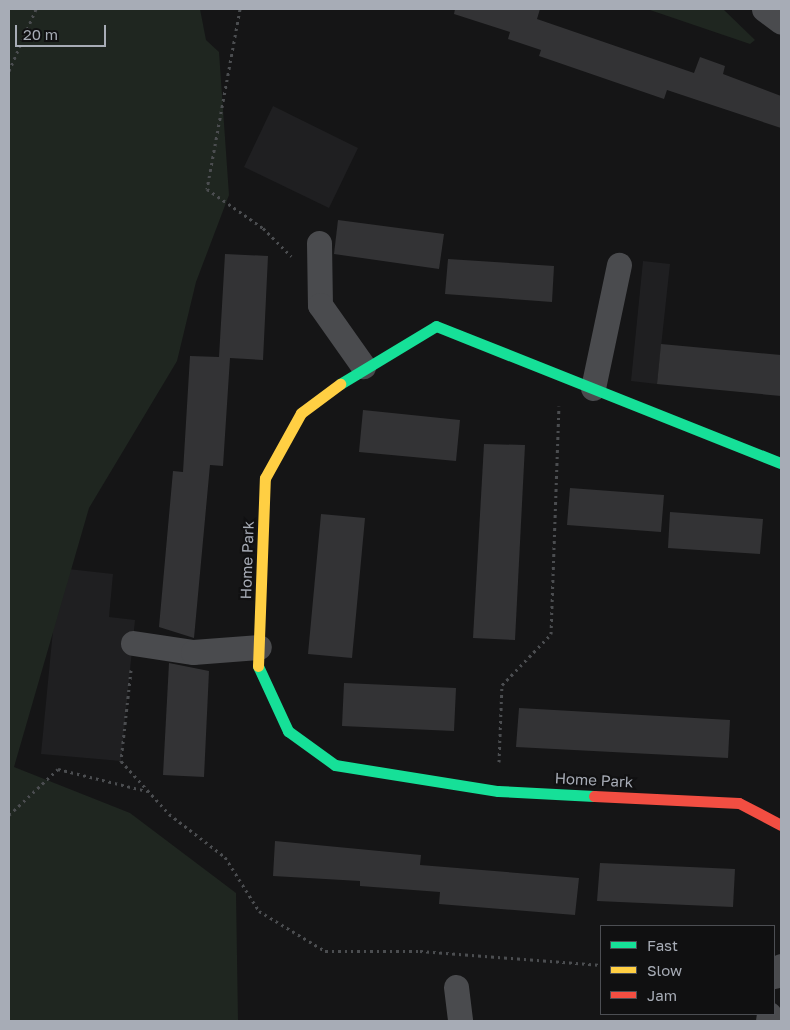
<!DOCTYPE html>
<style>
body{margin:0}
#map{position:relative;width:790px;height:1030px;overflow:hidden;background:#151516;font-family:"Golos Text",sans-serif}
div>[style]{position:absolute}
.built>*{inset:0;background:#1f1f21}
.green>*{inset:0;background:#1f2620}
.building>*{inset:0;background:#333335}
.path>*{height:3px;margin-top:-1.5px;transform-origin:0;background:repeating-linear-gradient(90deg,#4b4d50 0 2.5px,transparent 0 6.5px)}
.street>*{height:25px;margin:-12.5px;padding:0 12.5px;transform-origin:12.5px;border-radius:12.5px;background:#4a4b4e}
.fast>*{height:11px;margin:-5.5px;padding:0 5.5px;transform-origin:5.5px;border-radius:5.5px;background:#16e098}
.slow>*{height:11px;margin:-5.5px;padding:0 5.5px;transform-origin:5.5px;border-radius:5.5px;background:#ffcf43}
.jam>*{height:11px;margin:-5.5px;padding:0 5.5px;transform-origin:5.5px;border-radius:5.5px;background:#f24e42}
span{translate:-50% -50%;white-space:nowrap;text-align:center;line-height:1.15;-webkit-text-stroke:4.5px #101011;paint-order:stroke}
.street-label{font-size:15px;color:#a7acb6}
.frame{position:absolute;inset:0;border:10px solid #a7acb6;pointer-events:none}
.legend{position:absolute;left:600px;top:925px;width:175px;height:90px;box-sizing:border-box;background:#101011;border:1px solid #4c4e53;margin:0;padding:6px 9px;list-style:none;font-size:15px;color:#a7acb6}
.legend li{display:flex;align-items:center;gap:10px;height:25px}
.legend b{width:25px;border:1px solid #4c4e53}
.scale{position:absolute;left:15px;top:25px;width:91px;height:22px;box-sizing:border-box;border:2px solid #a7acb6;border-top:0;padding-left:6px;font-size:15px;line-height:18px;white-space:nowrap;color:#a7acb6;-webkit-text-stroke:4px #101011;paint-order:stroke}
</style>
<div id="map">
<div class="built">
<div style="clip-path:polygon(273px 106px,358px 148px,329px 208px,244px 167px)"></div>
<div style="clip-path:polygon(643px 261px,670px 264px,657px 384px,631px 381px)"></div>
<div style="clip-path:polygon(59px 568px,113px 574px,109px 617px,135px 620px,121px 761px,41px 754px)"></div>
</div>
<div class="green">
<div style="clip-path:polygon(9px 9px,200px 9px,206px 40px,219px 52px,229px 195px,196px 282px,177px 361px,89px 508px,14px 767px,130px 813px,236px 893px,238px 1021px,9px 1021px)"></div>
<div style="clip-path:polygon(647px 9px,723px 9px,755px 40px,750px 44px)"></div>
</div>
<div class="building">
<div style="clip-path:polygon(455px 9px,540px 9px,537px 19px,694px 73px,700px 57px,725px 66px,723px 74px,781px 96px,781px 128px,667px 90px,664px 99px,539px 56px,541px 50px,508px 39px,510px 32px,454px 14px)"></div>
<div style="clip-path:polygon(338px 220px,444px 234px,439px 269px,334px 254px)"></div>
<div style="clip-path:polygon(225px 254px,268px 256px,263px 360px,230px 358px,223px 466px,210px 465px,194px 638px,159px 627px,173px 471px,183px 472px,190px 356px,219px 357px)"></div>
<div style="clip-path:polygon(448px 259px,554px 266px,552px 302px,445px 294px)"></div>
<div style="clip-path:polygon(661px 344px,781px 355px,781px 396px,657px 384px)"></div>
<div style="clip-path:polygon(363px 410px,460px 420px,456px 461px,359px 452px)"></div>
<div style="clip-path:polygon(484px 444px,525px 445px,515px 640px,473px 638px)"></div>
<div style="clip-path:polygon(570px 488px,664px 495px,661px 532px,567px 525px)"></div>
<div style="clip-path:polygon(670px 512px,763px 519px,760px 554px,668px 548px)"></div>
<div style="clip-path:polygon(321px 514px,365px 518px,352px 658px,308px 654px)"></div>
<div style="clip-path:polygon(169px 663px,209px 671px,204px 777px,163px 775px)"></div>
<div style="clip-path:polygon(344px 683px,456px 688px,454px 731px,342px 726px)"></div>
<div style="clip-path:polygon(519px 708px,730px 720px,728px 758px,516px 747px)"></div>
<div style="clip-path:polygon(275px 841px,421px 855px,420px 865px,579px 878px,575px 915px,439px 904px,440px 892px,360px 886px,360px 881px,273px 876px)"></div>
<div style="clip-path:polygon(600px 863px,735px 869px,733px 907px,597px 901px)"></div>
</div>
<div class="path">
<div style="left:240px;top:9px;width:183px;rotate:100.4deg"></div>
<div style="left:207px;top:189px;width:68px;rotate:34.9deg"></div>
<div style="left:263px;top:228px;width:40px;rotate:45deg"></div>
<div style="left:9px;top:71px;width:68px;rotate:-66.5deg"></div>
<div style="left:131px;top:670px;width:92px;rotate:96.3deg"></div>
<div style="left:121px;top:761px;width:72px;rotate:47.8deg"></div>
<div style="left:169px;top:814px;width:71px;rotate:37.5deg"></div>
<div style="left:225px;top:857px;width:64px;rotate:57.8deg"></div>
<div style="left:259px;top:911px;width:77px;rotate:31.2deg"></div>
<div style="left:325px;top:951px;width:95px"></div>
<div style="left:420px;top:951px;width:182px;rotate:4.4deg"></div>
<div style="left:499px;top:762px;width:77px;rotate:-87.8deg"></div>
<div style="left:502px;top:685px;width:71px;rotate:-46.1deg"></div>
<div style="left:551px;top:634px;width:228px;rotate:-88deg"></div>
<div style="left:9px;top:815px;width:67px;rotate:-43.2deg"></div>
<div style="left:58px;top:769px;width:92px;rotate:13.9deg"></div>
</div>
<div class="street">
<div style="left:764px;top:9px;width:21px;rotate:37deg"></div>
<div style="left:319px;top:243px;width:62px;rotate:89.1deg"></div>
<div style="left:320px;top:305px;width:75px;rotate:54.8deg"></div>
<div style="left:593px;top:388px;width:126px;rotate:-78.1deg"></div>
<div style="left:133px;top:643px;width:61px;rotate:8.5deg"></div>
<div style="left:193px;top:652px;width:66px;rotate:-4.3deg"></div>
<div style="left:774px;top:976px;width:12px;rotate:-55deg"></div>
<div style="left:456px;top:987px;width:34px;rotate:83deg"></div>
<div style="left:768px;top:1021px;width:7px;rotate:-82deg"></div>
</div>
<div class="fast">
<div style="left:340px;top:384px;width:112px;rotate:-31.1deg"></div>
<div style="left:436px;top:326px;width:371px;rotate:21.7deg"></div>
<div style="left:258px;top:666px;width:72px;rotate:65.2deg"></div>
<div style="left:288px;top:731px;width:58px;rotate:35.9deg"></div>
<div style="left:335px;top:765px;width:165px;rotate:9.1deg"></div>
<div style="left:498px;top:791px;width:96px;rotate:3deg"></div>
</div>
<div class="slow">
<div style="left:258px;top:666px;width:188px;rotate:-87.9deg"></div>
<div style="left:265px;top:478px;width:74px;rotate:-61deg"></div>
<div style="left:301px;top:413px;width:49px;rotate:-36.6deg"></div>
</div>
<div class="jam">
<div style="left:594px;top:796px;width:145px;rotate:2.8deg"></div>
<div style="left:739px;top:803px;width:47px;rotate:27.6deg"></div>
</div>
<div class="street-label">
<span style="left:247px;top:560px;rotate:-88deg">Home Park</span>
<span style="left:594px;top:780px;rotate:3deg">Home Park</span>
</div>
<div class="frame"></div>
<ul class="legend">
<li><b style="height:6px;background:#16e098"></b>Fast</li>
<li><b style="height:6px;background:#ffcf43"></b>Slow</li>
<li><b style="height:6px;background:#f24e42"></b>Jam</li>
</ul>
<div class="scale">20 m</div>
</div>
